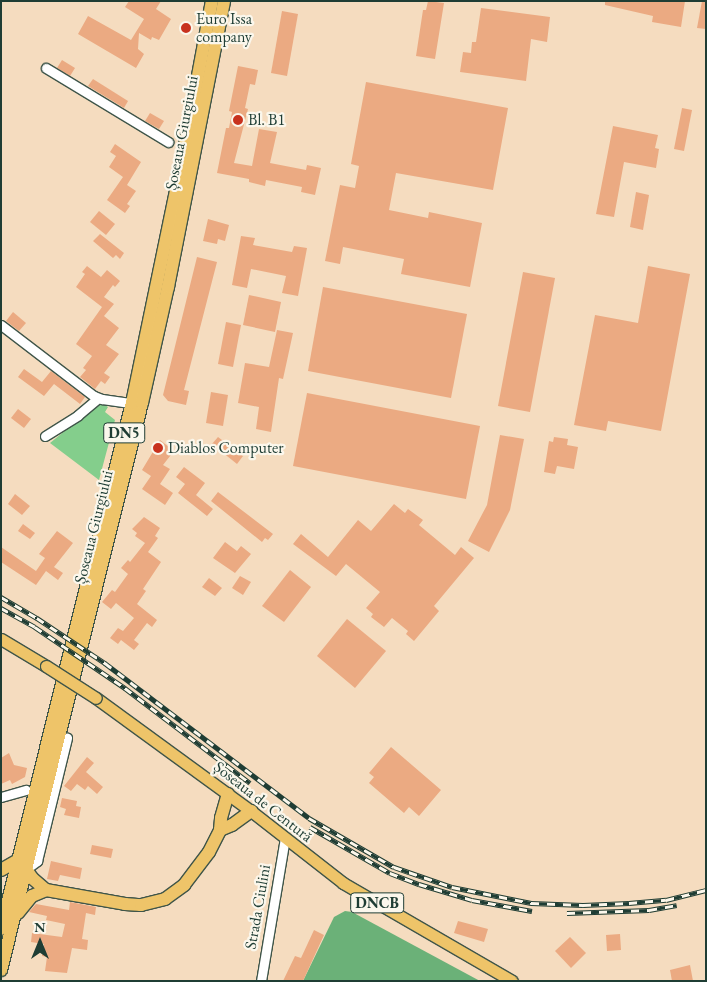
<!DOCTYPE html>
<meta charset="utf-8">
<style>
body{margin:0}
#map{position:relative;width:707px;height:982px;overflow:hidden;background:#f5dcbf;font-family:"EB Garamond",serif}
div>[style]{position:absolute}
.green>*{inset:0;background:#84ce8c}
.forest>*{inset:0;background:#6bb178}
.building>*{inset:0;background:#ebaa82}
.roads{filter:drop-shadow(1px 0 #3f5549) drop-shadow(-1px 0 #3f5549) drop-shadow(0 1px #3f5549) drop-shadow(0 -1px #3f5549)}
.minor>*{height:9px;margin:-4.5px;padding:0 4.5px;transform-origin:4.5px;border-radius:4.5px;background:#fff}
.major>*{height:11px;margin:-5.5px;padding:0 5.5px;transform-origin:5.5px;border-radius:5.5px;background:#eec469}
.highway>*{height:12px;margin:-6px;padding:0 6px;transform-origin:6px;border-radius:6px;background:#eec469}
.rail>*{height:4.5px;margin-top:-2.25px;transform-origin:0;background:repeating-linear-gradient(90deg,#fbf7ec 0 8px,#1f3d34 0 16px);box-sizing:border-box;border-block:1px solid #1f3d34}
.bridges{filter:drop-shadow(1px 0 #3f5549) drop-shadow(-1px 0 #3f5549) drop-shadow(0 1px #3f5549) drop-shadow(0 -1px #3f5549)}
.major-bridge>*{height:11px;margin:-5.5px;padding:0 5.5px;transform-origin:5.5px;border-radius:5.5px;background:#eec469}
.dots>*{width:14px;height:14px;translate:-50% -50%;box-sizing:border-box;border:2px solid #fbf7ec;border-radius:50%}
span{translate:-50% -50%;white-space:nowrap;text-align:center;line-height:1.15;-webkit-text-stroke:4.5px #fbf7ec;paint-order:stroke}
.shield-label span{padding:1px 4px;background:#fbf7ec;border:1px solid;border-radius:4px;-webkit-text-stroke-width:0}
.shield-label{font-size:15px;color:#1f3d34;font-weight:700}
.poi-label{font-size:16px;color:#1f3d34}
.left{translate:0 -50%;text-align:left}
.street-label{font-size:16px;color:#1f3d34}
.frame{position:absolute;inset:0;border:2px solid #1f3d34;pointer-events:none}
.north{position:absolute;left:15px;top:917px;width:50px;height:50px;-webkit-text-stroke:4px #fbf7ec;paint-order:stroke;rotate:0deg;font-size:14px;font-weight:700;line-height:20px;text-align:center;color:#1f3d34}
.north::after{content:'';display:block;margin:auto;width:18px;height:22px;background:#1f3d34;clip-path:polygon(50% 0,100% 100%,50% 72%,0 100%)}
</style>
<div id="map">
<div class="green">
<div style="clip-path:polygon(100px 402px,108px 407px,105px 412px,115px 420px,99px 480px,50px 443px)"></div>
</div>
<div class="forest">
<div style="clip-path:polygon(345px 911px,352px 912px,480px 981px,303px 981px,334px 917px)"></div>
</div>
<div class="building">
<div style="clip-path:polygon(129px 1px,161px 1px,156px 9px,171px 19px,159px 40px,152px 37px,151px 40px,139px 33px,138px 49px,144px 54px,136px 68px,78px 34px,88px 16px,131px 40px,144px 19px,125px 7px)"></div>
<div style="clip-path:polygon(428px 1px,444px 3px,435px 59px,416px 56px,423px 10px,426px 10px)"></div>
<div style="clip-path:polygon(605px 1px,685px 1px,681px 27px,652px 22px,653px 16px,605px 5px)"></div>
<div style="clip-path:polygon(702px 1px,706px 2px,706px 29px,697px 28px)"></div>
<div style="clip-path:polygon(481px 8px,550px 17px,547px 42px,531px 39px,526px 81px,460px 72px,463px 52px,471px 53px,472px 42px,476px 42px)"></div>
<div style="clip-path:polygon(282px 11px,298px 14px,287px 76px,271px 73px)"></div>
<div style="clip-path:polygon(62px 60px,75px 68px,70px 76px,57px 68px)"></div>
<div style="clip-path:polygon(238px 66px,258px 70px,255px 85px,250px 84px,245px 108px,248px 109px,234px 163px,252px 166px,259px 129px,277px 132px,270px 163px,306px 170px,307px 165px,321px 168px,315px 195px,301px 192px,302px 187px,266px 180px,265px 186px,249px 182px,249px 179px,217px 173px,226px 128px,229px 128px,232px 112px,229px 111px)"></div>
<div style="clip-path:polygon(93px 79px,128px 101px,124px 108px,88px 86px)"></div>
<div style="clip-path:polygon(366px 82px,508px 108px,493px 190px,396px 173px,389px 210px,428px 218px,429px 212px,482px 223px,470px 287px,401px 274px,404px 259px,343px 247px,340px 264px,325px 261px,340px 185px,355px 188px,359px 166px,351px 164px)"></div>
<div style="clip-path:polygon(682px 108px,692px 110px,684px 151px,674px 149px)"></div>
<div style="clip-path:polygon(150px 113px,164px 121px,159px 129px,145px 121px)"></div>
<div style="clip-path:polygon(613px 126px,658px 135px,655px 148px,659px 149px,656px 168px,624px 162px,614px 217px,596px 214px)"></div>
<div style="clip-path:polygon(115px 144px,141px 162px,127px 185px,136px 191px,127px 204px,130px 206px,125px 213px,107px 200px,123px 177px,109px 167px,116px 156px,110px 152px)"></div>
<div style="clip-path:polygon(636px 192px,649px 195px,643px 230px,630px 227px)"></div>
<div style="clip-path:polygon(99px 211px,115px 224px,106px 235px,90px 222px)"></div>
<div style="clip-path:polygon(208px 219px,229px 225px,225px 241px,218px 239px,217px 244px,203px 241px)"></div>
<div style="clip-path:polygon(100px 234px,124px 253px,120px 259px,116px 255px,113px 258px,93px 241px)"></div>
<div style="clip-path:polygon(241px 236px,255px 238px,253px 245px,292px 252px,294px 246px,307px 248px,298px 296px,282px 293px,286px 276px,251px 269px,247px 288px,232px 285px)"></div>
<div style="clip-path:polygon(197px 257px,217px 262px,184px 390px,189px 391px,186px 405px,168px 401px,163px 395px)"></div>
<div style="clip-path:polygon(87px 266px,101px 277px,107px 270px,120px 281px,115px 287px,113px 285px,104px 297px,114px 304px,104px 316px,119px 328px,106px 345px,119px 354px,104px 373px,110px 377px,105px 384px,101px 381px,95px 389px,80px 377px,86px 370px,83px 368px,92px 356px,76px 344px,102px 307px,76px 287px,85px 274px,82px 272px)"></div>
<div style="clip-path:polygon(648px 266px,690px 274px,661px 431px,608px 421px,606px 431px,574px 425px,595px 315px,638px 323px)"></div>
<div style="clip-path:polygon(523px 272px,555px 278px,530px 412px,498px 406px)"></div>
<div style="clip-path:polygon(323px 287px,467px 314px,451px 398px,308px 371px)"></div>
<div style="clip-path:polygon(249px 295px,281px 302px,275px 332px,243px 325px)"></div>
<div style="clip-path:polygon(13px 312px,26px 323px,19px 331px,6px 321px)"></div>
<div style="clip-path:polygon(226px 322px,241px 325px,233px 367px,218px 364px)"></div>
<div style="clip-path:polygon(277px 330px,293px 333px,283px 379px,279px 378px,271px 432px,256px 429px,259px 407px,238px 403px,245px 363px,269px 367px)"></div>
<div style="clip-path:polygon(24px 369px,42px 382px,51px 371px,85px 397px,80px 404px,54px 384px,44px 396px,18px 377px)"></div>
<div style="clip-path:polygon(211px 392px,228px 395px,223px 426px,206px 423px)"></div>
<div style="clip-path:polygon(307px 393px,480px 426px,466px 499px,293px 466px)"></div>
<div style="clip-path:polygon(18px 409px,31px 419px,24px 428px,11px 418px)"></div>
<div style="clip-path:polygon(500px 435px,524px 439px,510px 510px,489px 552px,468px 541px,487px 505px)"></div>
<div style="clip-path:polygon(218px 437px,243px 456px,237px 464px,212px 444px)"></div>
<div style="clip-path:polygon(554px 437px,568px 439px,567px 445px,578px 447px,574px 469px,557px 466px,555px 474px,544px 472px,549px 441px,553px 442px)"></div>
<div style="clip-path:polygon(160px 440px,174px 451px,163px 465px,170px 469px,160px 484px,173px 493px,165px 505px,142px 489px,151px 476px,142px 470px)"></div>
<div style="clip-path:polygon(184px 467px,205px 483px,196px 495px,213px 509px,207px 516px,178px 493px,185px 484px,176px 477px)"></div>
<div style="clip-path:polygon(218px 492px,273px 534px,268px 540px,265px 538px,262px 542px,211px 501px)"></div>
<div style="clip-path:polygon(15px 494px,30px 506px,22px 515px,8px 504px)"></div>
<div style="clip-path:polygon(394px 504px,405px 513px,408px 509px,423px 520px,419px 525px,455px 555px,461px 547px,474px 558px,434px 606px,439px 611px,414px 641px,406px 634px,408px 631px,392px 618px,384px 627px,371px 617px,373px 614px,366px 608px,380px 592px,346px 564px,336px 576px,293px 544px,301px 534px,328px 557px,358px 520px,371px 531px)"></div>
<div style="clip-path:polygon(144px 517px,160px 528px,155px 536px,158px 538px,148px 552px,161px 562px,143px 589px,146px 591px,137px 604px,157px 620px,152px 627px,147px 623px,134px 640px,139px 644px,134px 650px,121px 640px,118px 644px,110px 638px,118px 628px,123px 631px,134px 618px,116px 603px,111px 609px,102px 602px,112px 590px,115px 592px,128px 574px,121px 568px,128px 560px,130px 562px,145px 543px,135px 536px,137px 533px,132px 529px)"></div>
<div style="clip-path:polygon(23px 524px,35px 533px,30px 539px,18px 531px)"></div>
<div style="clip-path:polygon(57px 531px,73px 543px,54px 567px,63px 573px,58px 580px,46px 571px,36px 585px,1px 562px,1px 547px,36px 571px,45px 558px,39px 554px)"></div>
<div style="clip-path:polygon(225px 542px,237px 551px,241px 546px,251px 554px,235px 573px,213px 558px)"></div>
<div style="clip-path:polygon(290px 570px,311px 587px,284px 622px,262px 606px)"></div>
<div style="clip-path:polygon(240px 576px,251px 582px,243px 595px,232px 588px)"></div>
<div style="clip-path:polygon(209px 578px,222px 588px,215px 596px,202px 587px)"></div>
<div style="clip-path:polygon(347px 619px,386px 651px,355px 688px,317px 656px)"></div>
<div style="clip-path:polygon(391px 747px,441px 790px,419px 816px,409px 807px,404px 813px,369px 783px,374px 777px,369px 773px)"></div>
<div style="clip-path:polygon(9px 753px,14px 765px,27px 768px,25px 777px,12px 784px,10px 780px,1px 784px,1px 758px)"></div>
<div style="clip-path:polygon(87px 757px,94px 763px,86px 772px,103px 787px,97px 794px,88px 786px,85px 790px,77px 784px,71px 791px,64px 786px)"></div>
<div style="clip-path:polygon(62px 798px,77px 801px,76px 806px,81px 807px,79px 818px,64px 815px,66px 809px,60px 807px)"></div>
<div style="clip-path:polygon(92px 845px,113px 849px,111px 858px,90px 854px)"></div>
<div style="clip-path:polygon(51px 861px,82px 868px,80px 879px,60px 875px,58px 881px,47px 879px)"></div>
<div style="clip-path:polygon(70px 902px,96px 907px,95px 915px,86px 913px,82px 939px,88px 940px,87px 950px,72px 948px,67px 973px,45px 971px,47px 957px,42px 956px,44px 944px,31px 942px,32px 933px,62px 937px,65px 924px,46px 920px,47px 916px,29px 912px,36px 904px,69px 910px)"></div>
<div style="clip-path:polygon(458px 921px,488px 929px,484px 942px,454px 933px)"></div>
<div style="clip-path:polygon(314px 930px,324px 935px,303px 981px,283px 981px,295px 956px,301px 958px)"></div>
<div style="clip-path:polygon(620px 934px,621px 950px,607px 951px,606px 935px)"></div>
<div style="clip-path:polygon(570px 937px,586px 953px,571px 968px,555px 951px)"></div>
<div style="clip-path:polygon(690px 965px,693px 981px,672px 981px,670px 970px)"></div>
</div>
<div class="roads">
<div class="minor">
<div style="left:46px;top:68px;width:143px;rotate:31.2deg"></div>
<div style="left:1px;top:325px;width:117px;rotate:37.4deg"></div>
<div style="left:94px;top:396px;width:9px;rotate:21deg"></div>
<div style="left:102px;top:399px;width:30px;rotate:8deg"></div>
<div style="left:45px;top:436px;width:39px;rotate:-32deg"></div>
<div style="left:78px;top:415px;width:26px;rotate:-40deg"></div>
<div style="left:1px;top:797px;width:26px;rotate:-16deg"></div>
<div style="left:26px;top:869px;width:14px;rotate:-36deg"></div>
<div style="left:37px;top:861px;width:127px;rotate:-76.3deg"></div>
<div style="left:261px;top:981px;width:145px;rotate:-80.5deg"></div>
</div>
<div class="major">
<div style="left:1px;top:639px;width:52px;rotate:31deg"></div>
<div style="left:96px;top:698px;width:192px;rotate:36.1deg"></div>
<div style="left:251px;top:811px;width:117px;rotate:38deg"></div>
<div style="left:343px;top:883px;width:195px;rotate:30.1deg"></div>
</div>
<div class="highway">
<div style="left:220px;top:830px;width:13px;rotate:-23deg"></div>
<div style="left:232px;top:825px;width:24px;rotate:-36deg"></div>
<div style="left:26px;top:869px;width:11px;rotate:56deg"></div>
<div style="left:32px;top:878px;width:18px;rotate:41deg"></div>
<div style="left:46px;top:890px;width:80px;rotate:10deg"></div>
<div style="left:125px;top:904px;width:16px;rotate:4deg"></div>
<div style="left:141px;top:905px;width:25px;rotate:-14deg"></div>
<div style="left:165px;top:899px;width:24px;rotate:-36deg"></div>
<div style="left:184px;top:885px;width:41px;rotate:-52.9deg"></div>
<div style="left:209px;top:852px;width:25px;rotate:-63deg"></div>
<div style="left:220px;top:830px;width:12px;rotate:-85deg"></div>
<div style="left:221px;top:818px;width:25px;rotate:-74deg"></div>
<div style="left:1px;top:870px;width:20px;rotate:-30deg"></div>
<div style="left:18px;top:913px;width:22px;rotate:-51deg"></div>
<div style="left:32px;top:896px;width:15px;rotate:-23deg"></div>
<div style="left:1px;top:929px;width:542px;rotate:-76.02deg"></div>
<div style="left:132px;top:403px;width:231px;rotate:-78.3deg"></div>
<div style="left:179px;top:177px;width:179px;rotate:-79.4deg"></div>
<div style="left:1px;top:970px;width:584px;rotate:-76.04deg"></div>
<div style="left:142px;top:403px;width:119px;rotate:-77.4deg"></div>
<div style="left:168px;top:287px;width:291px;rotate:-78.9deg"></div>
</div>
</div>
<div class="rail">
<div style="left:1px;top:597px;width:42px;rotate:30.3deg"></div>
<div style="left:37px;top:618px;width:82px;rotate:33.5deg"></div>
<div style="left:105px;top:663px;width:256px;rotate:37.2deg"></div>
<div style="left:309px;top:818px;width:98px;rotate:30deg"></div>
<div style="left:394px;top:867px;width:61px;rotate:19deg"></div>
<div style="left:452px;top:887px;width:81px;rotate:11.4deg"></div>
<div style="left:531px;top:903px;width:52px;rotate:2.2deg"></div>
<div style="left:583px;top:905px;width:46px;rotate:-2.5deg"></div>
<div style="left:629px;top:903px;width:37px;rotate:-5deg"></div>
<div style="left:666px;top:900px;width:41px;rotate:-14deg"></div>
<div style="left:1px;top:608px;width:39px;rotate:29deg"></div>
<div style="left:35px;top:627px;width:109px;rotate:34.1deg"></div>
<div style="left:125px;top:688px;width:157px;rotate:37.2deg"></div>
<div style="left:310px;top:827px;width:92px;rotate:29.9deg"></div>
<div style="left:390px;top:873px;width:31px;rotate:21deg"></div>
<div style="left:419px;top:884px;width:55px;rotate:16.8deg"></div>
<div style="left:472px;top:900px;width:61px;rotate:10.4deg"></div>
<div style="left:567px;top:913px;width:82px;rotate:-2.1deg"></div>
<div style="left:649px;top:910px;width:28px;rotate:-10deg"></div>
</div>
<div class="bridges">
<div class="major-bridge">
<div style="left:46px;top:666px;width:59px;rotate:32.6deg"></div>
</div>
</div>
<div class="dots">
<div style="left:186px;top:28px;background:#c8321e"></div>
<div style="left:238px;top:120px;background:#c8321e"></div>
<div style="left:158px;top:448px;background:#c8321e"></div>
</div>
<div class="shield-label">
<span style="left:124px;top:433px">DN5</span>
<span style="left:377px;top:903px">DNCB</span>
</div>
<div class="poi-label">
<span class="left" style="left:196px;top:28px">Euro Issa<br>company</span>
<span class="left" style="left:248px;top:120px">Bl. B1</span>
<span class="left" style="left:168px;top:448px">Diablos Computer</span>
</div>
<div class="street-label">
<span style="left:182px;top:133px;rotate:-79deg">Șoseaua Giurgiului</span>
<span style="left:94px;top:527px;rotate:-76deg">Șoseaua Giurgiului</span>
<span style="left:263px;top:802px;rotate:38deg">Șoseaua de Centură</span>
<span style="left:258px;top:907px;rotate:-80deg">Strada Ciulini</span>
</div>
<div class="frame"></div>
<div class="north">N</div>
</div>
